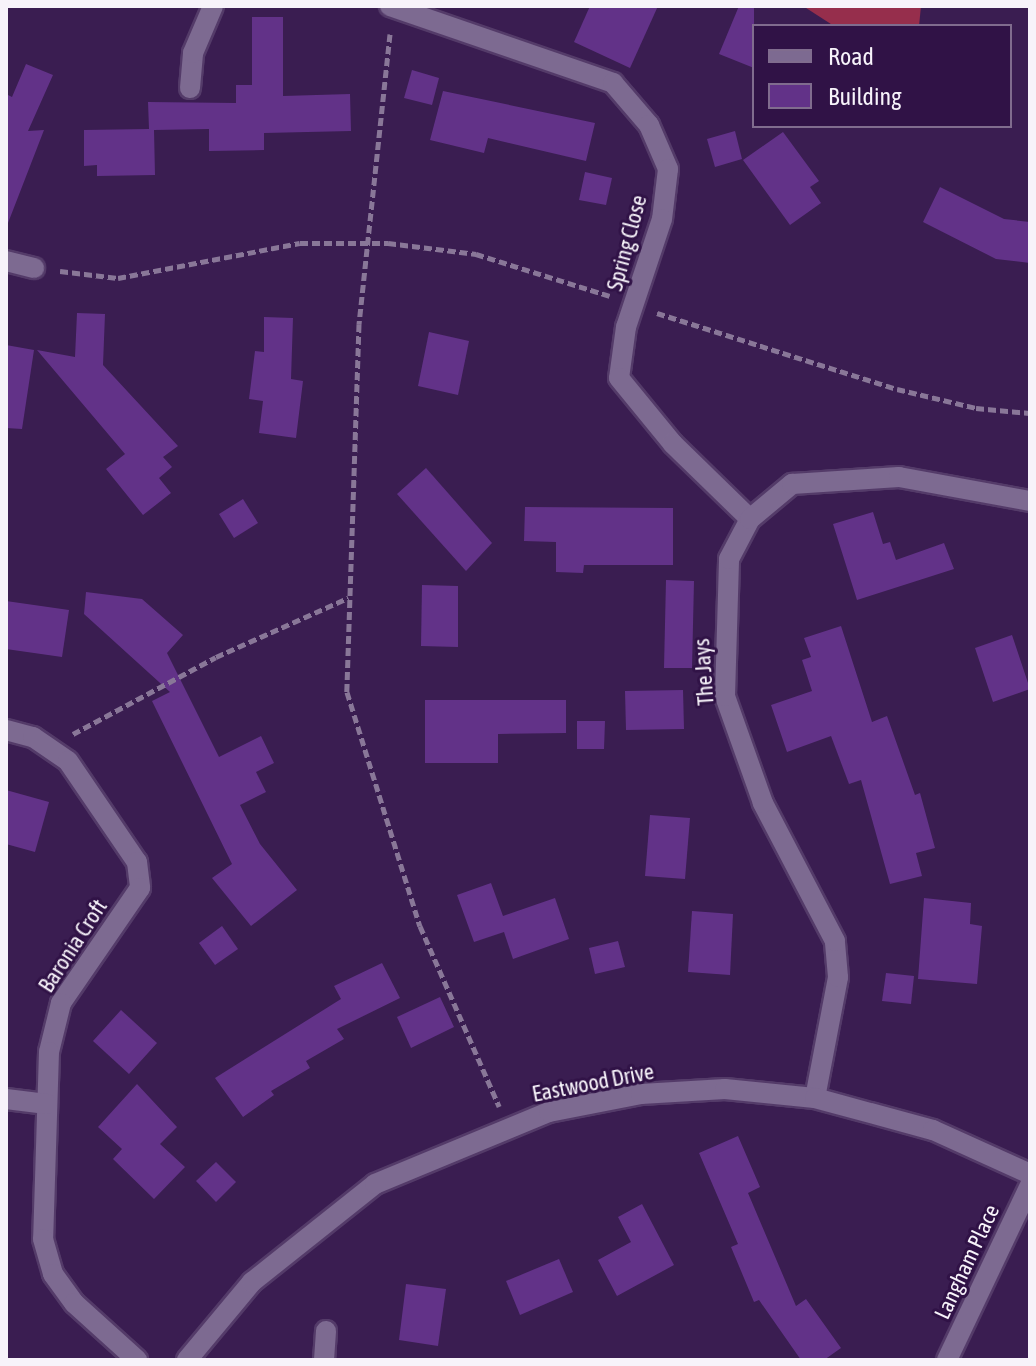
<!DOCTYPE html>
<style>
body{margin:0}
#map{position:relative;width:1036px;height:1366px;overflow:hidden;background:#3a1d51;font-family:"Asap Condensed",sans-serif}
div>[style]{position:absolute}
.forest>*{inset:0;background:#962e4c}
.building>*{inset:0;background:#623288}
.path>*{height:5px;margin-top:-2.5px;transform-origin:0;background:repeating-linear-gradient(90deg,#897798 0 8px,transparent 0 12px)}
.roads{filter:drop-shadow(2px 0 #543b69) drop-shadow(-2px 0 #543b69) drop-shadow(0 2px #543b69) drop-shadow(0 -2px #543b69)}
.minor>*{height:20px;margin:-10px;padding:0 10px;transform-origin:10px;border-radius:10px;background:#7d6a91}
span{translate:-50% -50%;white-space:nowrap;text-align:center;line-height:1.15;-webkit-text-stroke:6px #301246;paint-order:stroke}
.street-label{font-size:22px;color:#f7f3fa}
.frame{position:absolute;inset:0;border:8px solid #f7f3fa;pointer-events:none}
.legend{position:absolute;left:752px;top:24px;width:260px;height:104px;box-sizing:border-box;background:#301246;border:2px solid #806c8e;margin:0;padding:10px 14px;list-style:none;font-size:24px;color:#f7f3fa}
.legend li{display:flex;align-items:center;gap:16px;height:40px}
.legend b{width:40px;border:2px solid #806c8e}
</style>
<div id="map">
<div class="forest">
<div style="clip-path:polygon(803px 6px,921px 6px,919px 26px,834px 26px)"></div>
</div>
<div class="building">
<div style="clip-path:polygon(590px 6px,658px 6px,630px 68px,574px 42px)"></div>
<div style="clip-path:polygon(739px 6px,754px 6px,754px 68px,719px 54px)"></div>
<div style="clip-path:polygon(252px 17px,283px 17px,283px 96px,350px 94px,351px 131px,264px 133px,264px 150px,209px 151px,209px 129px,154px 130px,155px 175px,97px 176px,97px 165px,84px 166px,84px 130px,149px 129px,148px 102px,236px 103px,236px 85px,252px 85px)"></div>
<div style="clip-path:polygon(26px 64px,53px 75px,28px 131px,44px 130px,8px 223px,6px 94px,12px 97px)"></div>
<div style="clip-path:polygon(412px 70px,439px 78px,432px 105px,404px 98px)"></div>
<div style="clip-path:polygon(443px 91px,595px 123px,586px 161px,488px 138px,484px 153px,430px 140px)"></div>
<div style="clip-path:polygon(735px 131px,742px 159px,715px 167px,707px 139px)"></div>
<div style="clip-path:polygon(783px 132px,819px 181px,810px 187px,821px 203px,790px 225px,743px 160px)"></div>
<div style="clip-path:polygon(585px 172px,612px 178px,606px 205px,579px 200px)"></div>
<div style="clip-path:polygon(940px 187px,1004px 219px,1030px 222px,1030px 263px,996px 259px,923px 222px)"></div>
<div style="clip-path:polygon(77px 313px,105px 314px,103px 365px,178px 446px,163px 457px,172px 467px,159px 478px,171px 493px,143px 515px,106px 469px,125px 454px,37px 350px,75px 357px)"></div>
<div style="clip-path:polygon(264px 317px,293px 318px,291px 379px,303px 381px,296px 438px,259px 433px,263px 401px,249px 399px,255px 351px,264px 352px)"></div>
<div style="clip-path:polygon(429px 332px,469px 341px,458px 395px,418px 386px)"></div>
<div style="clip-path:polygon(6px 345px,34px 350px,22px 429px,6px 428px)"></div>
<div style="clip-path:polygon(426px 468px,492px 543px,466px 571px,397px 494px)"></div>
<div style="clip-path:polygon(243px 499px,258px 523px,234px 538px,219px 514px)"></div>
<div style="clip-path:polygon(525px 507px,673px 508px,673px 565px,584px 565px,583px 573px,556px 572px,556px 542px,524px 541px)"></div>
<div style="clip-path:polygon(873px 512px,883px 544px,890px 542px,896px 560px,944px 543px,954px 569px,857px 600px,833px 524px)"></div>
<div style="clip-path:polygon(666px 580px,694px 581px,692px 668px,664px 668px)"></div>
<div style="clip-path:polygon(422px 585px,458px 586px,458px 647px,421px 646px)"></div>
<div style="clip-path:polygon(86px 592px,142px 599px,183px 635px,167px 653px,219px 757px,261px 736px,274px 763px,256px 772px,266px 792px,240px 805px,260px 844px,297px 890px,251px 926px,212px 878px,232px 864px,152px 701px,170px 692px,84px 614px)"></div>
<div style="clip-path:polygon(6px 601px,69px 610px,62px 657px,6px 649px)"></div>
<div style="clip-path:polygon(841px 626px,872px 722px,887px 716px,915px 795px,920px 793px,935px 848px,916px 853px,922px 876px,890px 884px,861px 780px,849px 784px,831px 736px,787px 752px,771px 705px,812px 691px,802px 660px,811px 657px,804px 638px)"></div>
<div style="clip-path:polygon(1012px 635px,1030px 689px,993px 702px,975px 648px)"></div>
<div style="clip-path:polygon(683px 690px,684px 729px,626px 730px,625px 691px)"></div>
<div style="clip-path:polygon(425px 700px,566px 700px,566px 733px,498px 734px,498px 763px,425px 763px)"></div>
<div style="clip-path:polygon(577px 721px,605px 721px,604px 749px,577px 749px)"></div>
<div style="clip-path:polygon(6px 790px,49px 802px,35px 852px,6px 844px)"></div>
<div style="clip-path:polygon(650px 815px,690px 818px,685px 879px,645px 876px)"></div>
<div style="clip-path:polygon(491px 883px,503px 916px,555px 898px,569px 939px,513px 959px,504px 932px,474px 942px,457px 895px)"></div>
<div style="clip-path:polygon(924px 898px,971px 903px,970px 924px,982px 926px,977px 984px,918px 979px)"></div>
<div style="clip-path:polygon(692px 911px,733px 914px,730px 975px,688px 972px)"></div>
<div style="clip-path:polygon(222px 926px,238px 949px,215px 965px,199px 943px)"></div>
<div style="clip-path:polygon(618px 941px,625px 967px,595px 974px,589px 948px)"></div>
<div style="clip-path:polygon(382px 963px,400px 998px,337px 1029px,344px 1039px,306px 1061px,310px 1068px,271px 1091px,274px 1095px,243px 1117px,215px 1078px,341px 999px,334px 986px)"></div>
<div style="clip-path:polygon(886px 973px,914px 976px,911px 1004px,882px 1001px)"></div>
<div style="clip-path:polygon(440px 997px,454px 1027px,411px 1048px,397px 1017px)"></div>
<div style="clip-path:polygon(121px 1010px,157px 1043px,129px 1074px,93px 1041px)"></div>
<div style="clip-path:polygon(137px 1084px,177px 1127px,160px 1144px,185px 1167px,154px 1199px,113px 1159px,122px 1149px,98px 1127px)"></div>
<div style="clip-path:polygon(738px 1136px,760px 1187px,748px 1193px,796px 1306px,806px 1299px,841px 1348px,824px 1360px,801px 1360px,759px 1300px,754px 1302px,731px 1247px,738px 1244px,699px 1153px)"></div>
<div style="clip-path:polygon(216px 1162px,236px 1182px,216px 1202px,196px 1181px)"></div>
<div style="clip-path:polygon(642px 1204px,674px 1265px,617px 1296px,598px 1260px,631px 1242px,618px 1217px)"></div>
<div style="clip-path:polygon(559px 1259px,573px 1292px,520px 1315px,506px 1281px)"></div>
<div style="clip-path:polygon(406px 1284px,446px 1289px,438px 1346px,399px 1340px)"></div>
</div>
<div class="path">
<div style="left:390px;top:34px;width:292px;rotate:96.1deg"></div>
<div style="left:359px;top:324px;width:368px;rotate:91.9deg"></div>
<div style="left:347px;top:692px;width:245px;rotate:72.7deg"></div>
<div style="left:420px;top:926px;width:197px;rotate:66.3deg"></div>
<div style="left:60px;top:271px;width:58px;rotate:6.9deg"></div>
<div style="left:118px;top:278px;width:185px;rotate:-10.9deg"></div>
<div style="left:300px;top:243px;width:88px"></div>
<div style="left:388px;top:243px;width:89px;rotate:7.1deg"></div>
<div style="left:476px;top:254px;width:140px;rotate:17.4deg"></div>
<div style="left:657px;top:313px;width:252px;rotate:17.6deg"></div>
<div style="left:897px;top:389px;width:81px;rotate:13.5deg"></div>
<div style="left:976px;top:408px;width:54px;rotate:5.3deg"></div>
<div style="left:73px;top:734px;width:162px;rotate:-28.3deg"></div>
<div style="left:216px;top:657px;width:145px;rotate:-24.1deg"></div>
</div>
<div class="roads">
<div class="minor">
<div style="left:390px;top:6px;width:236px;rotate:19deg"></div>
<div style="left:613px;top:83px;width:55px;rotate:49.4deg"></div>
<div style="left:649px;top:125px;width:48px;rotate:66.6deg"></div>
<div style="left:668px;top:169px;width:50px;rotate:96.8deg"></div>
<div style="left:662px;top:219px;width:114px;rotate:108.4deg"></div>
<div style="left:626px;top:327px;width:51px;rotate:97.8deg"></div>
<div style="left:619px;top:378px;width:85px;rotate:50.7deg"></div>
<div style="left:673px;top:444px;width:107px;rotate:44.2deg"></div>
<div style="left:190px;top:88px;width:35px;rotate:-85deg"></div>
<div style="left:193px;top:53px;width:51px;rotate:-66.9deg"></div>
<div style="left:6px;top:261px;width:29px;rotate:14deg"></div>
<div style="left:6px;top:730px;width:28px;rotate:15deg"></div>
<div style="left:33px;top:737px;width:42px;rotate:34.4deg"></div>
<div style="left:68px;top:761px;width:122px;rotate:55.7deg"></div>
<div style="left:137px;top:862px;width:26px;rotate:83deg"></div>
<div style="left:140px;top:888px;width:140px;rotate:124.5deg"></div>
<div style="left:61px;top:1003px;width:50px;rotate:103.8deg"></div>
<div style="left:49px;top:1052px;width:187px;rotate:91.8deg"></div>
<div style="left:43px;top:1239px;width:36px;rotate:74deg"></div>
<div style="left:53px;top:1274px;width:36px;rotate:54deg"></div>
<div style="left:74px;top:1303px;width:85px;rotate:42.1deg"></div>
<div style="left:815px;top:1098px;width:123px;rotate:-79.2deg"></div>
<div style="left:838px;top:977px;width:36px;rotate:-95deg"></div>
<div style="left:835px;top:941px;width:156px;rotate:-117.6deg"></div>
<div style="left:763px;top:803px;width:114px;rotate:-109.6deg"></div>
<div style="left:725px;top:696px;width:137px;rotate:-88.3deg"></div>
<div style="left:729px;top:559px;width:45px;rotate:-62.3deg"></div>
<div style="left:750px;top:519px;width:55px;rotate:-39.8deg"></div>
<div style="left:792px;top:484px;width:107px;rotate:-3.7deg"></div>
<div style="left:899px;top:477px;width:133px;rotate:10.4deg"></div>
<div style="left:6px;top:1099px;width:41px;rotate:7deg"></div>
<div style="left:187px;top:1360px;width:102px;rotate:-50.2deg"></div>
<div style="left:252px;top:1282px;width:157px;rotate:-38.5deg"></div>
<div style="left:375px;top:1184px;width:188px;rotate:-22.5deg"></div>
<div style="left:549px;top:1112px;width:94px;rotate:-11.1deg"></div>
<div style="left:641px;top:1094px;width:84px;rotate:-3.4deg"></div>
<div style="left:725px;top:1089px;width:90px;rotate:5.7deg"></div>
<div style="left:815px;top:1098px;width:122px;rotate:15.2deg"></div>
<div style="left:933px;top:1130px;width:107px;rotate:24.4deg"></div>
<div style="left:324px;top:1360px;width:29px;rotate:-86deg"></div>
<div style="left:947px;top:1360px;width:194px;rotate:-64.6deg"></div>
</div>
</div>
<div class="street-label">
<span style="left:627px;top:243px;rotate:-75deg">Spring Close</span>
<span style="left:704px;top:672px;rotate:-94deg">The Jays</span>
<span style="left:73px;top:946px;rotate:-57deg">Baronia Croft</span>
<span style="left:593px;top:1083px;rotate:-11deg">Eastwood Drive</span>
<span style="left:967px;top:1262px;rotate:-65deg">Langham Place</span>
</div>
<div class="frame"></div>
<ul class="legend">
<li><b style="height:10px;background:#7d6a91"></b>Road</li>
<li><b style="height:22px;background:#623288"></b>Building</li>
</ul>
</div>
